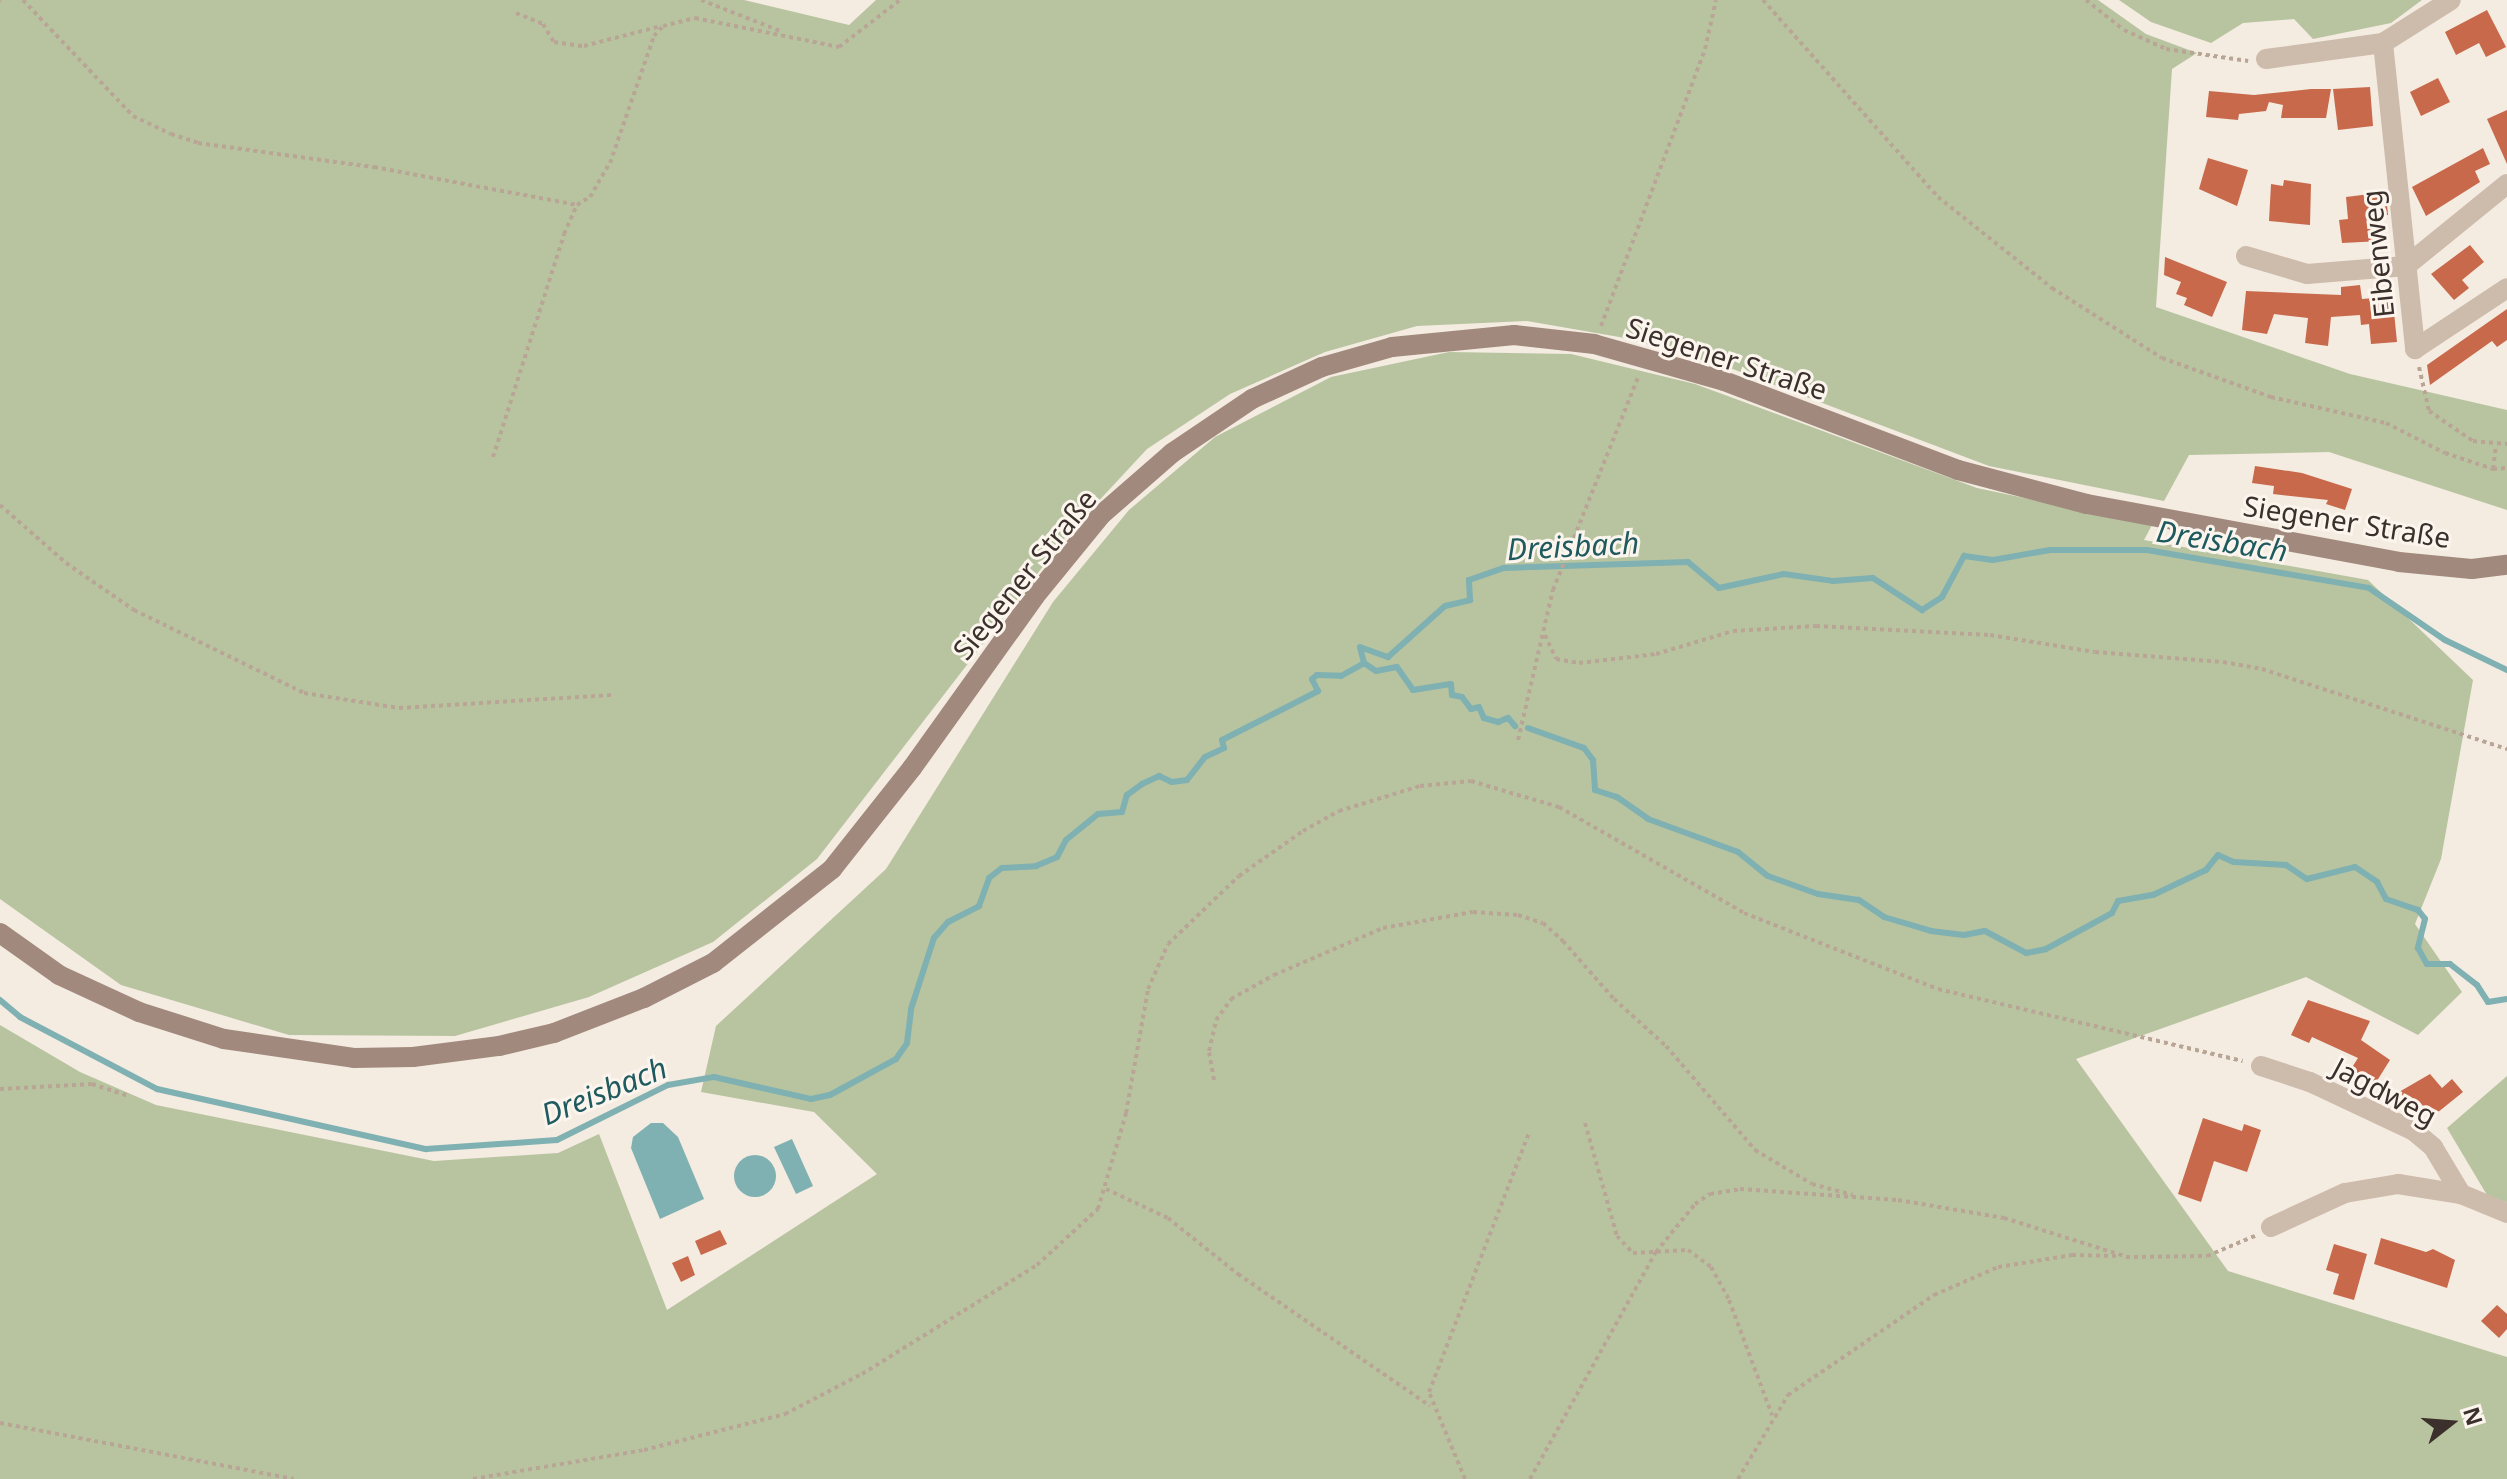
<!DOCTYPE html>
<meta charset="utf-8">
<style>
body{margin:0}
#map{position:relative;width:2507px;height:1479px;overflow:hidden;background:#f4ebe1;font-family:"Noto Sans",sans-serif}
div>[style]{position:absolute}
.green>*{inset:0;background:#b8c4a0}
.water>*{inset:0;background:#7fb0b2}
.round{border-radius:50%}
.stream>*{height:6px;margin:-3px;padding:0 3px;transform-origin:3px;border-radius:3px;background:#7fb0b2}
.building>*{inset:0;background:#c8694b}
.path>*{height:4px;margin-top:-2px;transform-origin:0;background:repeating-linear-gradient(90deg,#b9a596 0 4px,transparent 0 8px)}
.minor>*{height:20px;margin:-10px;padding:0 10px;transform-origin:10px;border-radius:10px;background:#cdbbac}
.secondary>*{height:20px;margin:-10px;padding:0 10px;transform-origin:10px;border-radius:10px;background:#a18a7d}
span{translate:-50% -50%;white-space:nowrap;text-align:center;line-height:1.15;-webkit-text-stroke:6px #fbf5ee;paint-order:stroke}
.street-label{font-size:28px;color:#3b302b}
.water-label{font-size:30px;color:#1f5a5e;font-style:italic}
.north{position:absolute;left:2411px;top:1383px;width:80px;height:80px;-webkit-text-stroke:6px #fbf5ee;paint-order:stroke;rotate:73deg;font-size:22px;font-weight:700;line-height:32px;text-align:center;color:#3b302b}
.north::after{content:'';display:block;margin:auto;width:28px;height:36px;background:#3b302b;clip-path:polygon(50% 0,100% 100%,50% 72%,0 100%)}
</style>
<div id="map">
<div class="green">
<div style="clip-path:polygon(0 0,744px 0,849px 25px,876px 0,2098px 0,2146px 34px,2197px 53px,2172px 69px,2156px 307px,2350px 374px,2507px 410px,2507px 510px,2329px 452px,2189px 455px,2164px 501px,1989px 466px,1730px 368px,1625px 338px,1527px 321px,1417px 326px,1325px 352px,1230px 394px,1147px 449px,1068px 534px,817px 859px,713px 942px,589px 997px,455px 1036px,289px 1035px,121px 985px,0 899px)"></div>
<div style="clip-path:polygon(2119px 0,2422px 0,2391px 23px,2313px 39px,2294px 19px,2243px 23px,2211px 43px,2151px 22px)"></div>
<div style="clip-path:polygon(1449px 352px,1571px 354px,1695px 384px,1977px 488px,2152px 525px,2144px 540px,2368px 580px,2473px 680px,2441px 859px,2415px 924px,2462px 992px,2418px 1035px,2306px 977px,2076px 1059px,2228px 1271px,2507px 1357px,2507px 1479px,0 1479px,0 1025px,80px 1072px,156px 1105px,434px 1161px,558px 1153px,599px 1134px,667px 1310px,877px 1174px,814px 1112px,701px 1092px,716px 1026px,886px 869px,1053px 602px,1129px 510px,1215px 437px,1331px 377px)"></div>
<div style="clip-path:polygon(2507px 1076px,2507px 1202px,2490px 1200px,2447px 1128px)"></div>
</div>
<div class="water">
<div style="clip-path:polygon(651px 1123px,663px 1123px,678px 1137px,704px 1199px,660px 1219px,631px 1148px,633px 1137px)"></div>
<div style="clip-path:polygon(792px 1139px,813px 1186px,796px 1194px,774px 1147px)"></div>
<div class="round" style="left:734px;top:1155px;width:42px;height:42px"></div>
</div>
<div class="stream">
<div style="left:1364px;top:663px;width:14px;rotate:34deg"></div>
<div style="left:1376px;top:671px;width:21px;rotate:-11deg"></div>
<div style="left:1397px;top:667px;width:28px;rotate:55deg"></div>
<div style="left:1413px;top:690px;width:38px;rotate:-9deg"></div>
<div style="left:1451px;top:684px;width:11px;rotate:85deg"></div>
<div style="left:1452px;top:695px;width:10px;rotate:11deg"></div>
<div style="left:1462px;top:697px;width:15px;rotate:53deg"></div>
<div style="left:1471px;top:709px;width:8px;rotate:-14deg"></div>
<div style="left:1479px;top:707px;width:12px;rotate:66deg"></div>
<div style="left:1484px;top:718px;width:15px;rotate:16deg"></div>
<div style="left:1498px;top:722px;width:11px;rotate:-22deg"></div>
<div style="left:1508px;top:718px;width:11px;rotate:49deg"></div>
<div style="left:1528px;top:728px;width:59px;rotate:19.7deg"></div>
<div style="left:1584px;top:748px;width:15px;rotate:53deg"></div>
<div style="left:1593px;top:760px;width:30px;rotate:86deg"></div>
<div style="left:1595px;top:790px;width:23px;rotate:18deg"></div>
<div style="left:1617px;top:797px;width:38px;rotate:35deg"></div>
<div style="left:1648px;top:819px;width:96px;rotate:20.1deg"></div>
<div style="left:1738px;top:852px;width:38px;rotate:39deg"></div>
<div style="left:1768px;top:876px;width:53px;rotate:19.8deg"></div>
<div style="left:1818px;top:894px;width:41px;rotate:8.3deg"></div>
<div style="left:1859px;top:900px;width:30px;rotate:34deg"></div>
<div style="left:1884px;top:917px;width:49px;rotate:16.6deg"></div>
<div style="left:1931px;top:931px;width:33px;rotate:7deg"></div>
<div style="left:1964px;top:935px;width:21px;rotate:-11deg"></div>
<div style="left:1985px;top:931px;width:47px;rotate:28.2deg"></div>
<div style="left:2026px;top:953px;width:20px;rotate:-11deg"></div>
<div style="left:2046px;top:949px;width:75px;rotate:-28.6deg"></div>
<div style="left:2112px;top:913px;width:13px;rotate:-63deg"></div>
<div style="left:2118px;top:901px;width:36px;rotate:-10deg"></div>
<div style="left:2153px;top:895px;width:59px;rotate:-25.3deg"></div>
<div style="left:2206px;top:870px;width:19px;rotate:-51deg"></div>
<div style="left:2218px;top:855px;width:17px;rotate:24deg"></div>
<div style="left:2234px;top:862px;width:52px;rotate:3.3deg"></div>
<div style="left:2286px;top:865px;width:25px;rotate:34deg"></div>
<div style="left:2307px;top:879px;width:49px;rotate:-14deg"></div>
<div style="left:2355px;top:867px;width:27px;rotate:34deg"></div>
<div style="left:2377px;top:882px;width:19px;rotate:62deg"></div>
<div style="left:2386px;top:899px;width:34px;rotate:19deg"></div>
<div style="left:2418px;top:910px;width:11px;rotate:52deg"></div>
<div style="left:2425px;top:919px;width:30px;rotate:104deg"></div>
<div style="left:2418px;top:948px;width:18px;rotate:61deg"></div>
<div style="left:2427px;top:964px;width:23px"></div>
<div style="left:2450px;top:964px;width:34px;rotate:38deg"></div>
<div style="left:2477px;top:985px;width:20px;rotate:57deg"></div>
<div style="left:2488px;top:1002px;width:19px;rotate:-9deg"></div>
<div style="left:0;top:1000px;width:26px;rotate:40deg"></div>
<div style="left:20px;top:1017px;width:155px;rotate:27.7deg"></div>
<div style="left:157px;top:1089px;width:276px;rotate:12.6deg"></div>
<div style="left:426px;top:1149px;width:131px;rotate:-3.9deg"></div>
<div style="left:557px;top:1140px;width:124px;rotate:-26.4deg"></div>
<div style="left:668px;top:1085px;width:47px;rotate:-9.9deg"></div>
<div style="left:714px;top:1077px;width:99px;rotate:12.8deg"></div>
<div style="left:811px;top:1099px;width:19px;rotate:-12deg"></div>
<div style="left:830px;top:1095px;width:75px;rotate:-28.6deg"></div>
<div style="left:896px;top:1059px;width:19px;rotate:-55deg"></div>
<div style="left:907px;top:1043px;width:34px;rotate:-83deg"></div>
<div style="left:911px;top:1009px;width:75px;rotate:-72.1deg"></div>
<div style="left:934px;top:938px;width:21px;rotate:-49deg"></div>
<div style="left:948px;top:922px;width:35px;rotate:-27deg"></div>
<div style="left:979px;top:906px;width:30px;rotate:-70deg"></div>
<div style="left:989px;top:878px;width:16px;rotate:-38deg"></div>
<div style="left:1002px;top:868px;width:34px;rotate:-3deg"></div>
<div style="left:1036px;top:866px;width:23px;rotate:-23deg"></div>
<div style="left:1057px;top:857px;width:19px;rotate:-62deg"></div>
<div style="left:1066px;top:840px;width:41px;rotate:-39.1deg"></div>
<div style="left:1098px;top:814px;width:24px;rotate:-5deg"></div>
<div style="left:1122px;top:812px;width:18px;rotate:-74deg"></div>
<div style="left:1127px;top:795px;width:19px;rotate:-36deg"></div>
<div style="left:1142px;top:784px;width:19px;rotate:-25deg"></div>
<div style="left:1159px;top:776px;width:14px;rotate:25deg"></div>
<div style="left:1172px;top:782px;width:15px;rotate:-8deg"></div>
<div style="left:1187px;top:780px;width:29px;rotate:-52deg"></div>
<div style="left:1205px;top:757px;width:21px;rotate:-25deg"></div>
<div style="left:1224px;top:748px;width:8px;rotate:-104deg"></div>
<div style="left:1222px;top:740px;width:108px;rotate:-27deg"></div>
<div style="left:1318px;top:691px;width:13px;rotate:-117deg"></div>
<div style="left:1312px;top:679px;width:6px;rotate:-39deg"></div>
<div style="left:1317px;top:675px;width:24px;rotate:2deg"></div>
<div style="left:1341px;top:676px;width:26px;rotate:-29deg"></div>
<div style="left:1364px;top:663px;width:16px;rotate:-104deg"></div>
<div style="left:1360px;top:647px;width:30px;rotate:20deg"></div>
<div style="left:1388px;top:657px;width:76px;rotate:-41.8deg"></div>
<div style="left:1445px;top:606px;width:26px;rotate:-13deg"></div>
<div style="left:1470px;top:600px;width:20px;rotate:-93deg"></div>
<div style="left:1469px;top:580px;width:37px;rotate:-19deg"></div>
<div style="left:1504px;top:568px;width:184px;rotate:-1.9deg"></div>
<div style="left:1688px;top:562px;width:40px;rotate:40deg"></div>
<div style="left:1719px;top:588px;width:66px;rotate:-12.2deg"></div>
<div style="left:1784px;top:574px;width:49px;rotate:8.1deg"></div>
<div style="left:1833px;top:581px;width:40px;rotate:-4.3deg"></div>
<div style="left:1873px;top:578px;width:59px;rotate:33.1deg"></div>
<div style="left:1922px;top:610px;width:24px;rotate:-33deg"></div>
<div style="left:1942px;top:597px;width:47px;rotate:-61.8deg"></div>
<div style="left:1964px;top:556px;width:29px;rotate:8deg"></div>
<div style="left:1993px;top:560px;width:58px;rotate:-10deg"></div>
<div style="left:2050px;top:550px;width:97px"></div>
<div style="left:2147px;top:550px;width:225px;rotate:9.7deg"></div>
<div style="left:2369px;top:588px;width:92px;rotate:34.4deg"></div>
<div style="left:2445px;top:640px;width:69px;rotate:25.8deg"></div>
</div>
<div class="building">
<div style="clip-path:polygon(2487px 10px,2506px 47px,2486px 57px,2479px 43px,2456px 55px,2445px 32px)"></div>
<div style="clip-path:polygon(2438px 78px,2450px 102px,2421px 116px,2410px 92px)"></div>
<div style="clip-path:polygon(2370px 87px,2373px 126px,2338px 130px,2333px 89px)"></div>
<div style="clip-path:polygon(2311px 89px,2331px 89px,2326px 118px,2281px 118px,2283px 105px,2269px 102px,2266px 111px,2239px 114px,2238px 120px,2206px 117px,2209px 91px,2254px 95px)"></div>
<div style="clip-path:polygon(2507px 110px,2507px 164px,2487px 119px)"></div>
<div style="clip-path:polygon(2483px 148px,2490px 164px,2475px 171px,2480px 182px,2426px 216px,2412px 187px)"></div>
<div style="clip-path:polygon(2208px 158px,2248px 170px,2237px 206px,2199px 189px)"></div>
<div style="clip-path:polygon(2284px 180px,2311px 184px,2310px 225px,2269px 221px,2271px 184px,2283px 186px)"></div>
<div style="clip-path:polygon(2370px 194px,2386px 194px,2388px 215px,2379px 216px,2381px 241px,2342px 243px,2339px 220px,2348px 219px,2346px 197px)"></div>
<div style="clip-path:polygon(2470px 245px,2484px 262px,2462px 280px,2469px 288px,2454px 300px,2431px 274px)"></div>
<div style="clip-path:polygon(2165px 257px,2227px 282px,2212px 317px,2184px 305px,2187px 298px,2176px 294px,2181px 282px,2164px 275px)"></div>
<div style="clip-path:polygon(2360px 285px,2362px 299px,2387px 297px,2393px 302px,2397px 342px,2371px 344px,2369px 324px,2361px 325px,2360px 315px,2331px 317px,2328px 346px,2305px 343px,2308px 318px,2274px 314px,2267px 334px,2242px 330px,2246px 291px,2341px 295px,2341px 287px)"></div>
<div style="clip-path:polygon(2507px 309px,2507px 340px,2497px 347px,2492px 341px,2430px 385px,2427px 365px)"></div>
<div style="clip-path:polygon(2255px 466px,2302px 473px,2352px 489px,2345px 510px,2326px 504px,2328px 500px,2273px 494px,2274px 486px,2252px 483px)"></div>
<div style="clip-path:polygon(2308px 1000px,2370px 1021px,2361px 1040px,2390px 1060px,2375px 1084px,2351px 1069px,2358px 1058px,2312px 1037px,2309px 1043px,2291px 1035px)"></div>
<div style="clip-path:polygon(2430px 1074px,2442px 1088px,2452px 1079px,2463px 1092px,2432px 1117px,2419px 1101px,2411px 1108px,2399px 1092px)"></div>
<div style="clip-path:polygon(2203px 1118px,2242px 1131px,2244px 1124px,2261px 1130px,2247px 1172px,2214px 1161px,2201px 1202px,2178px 1194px)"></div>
<div style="clip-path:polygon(720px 1230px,727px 1244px,701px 1255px,695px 1241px)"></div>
<div style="clip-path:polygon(2381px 1238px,2426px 1252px,2433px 1249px,2455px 1260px,2447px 1288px,2374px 1264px)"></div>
<div style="clip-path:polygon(2334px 1244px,2367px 1254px,2354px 1300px,2333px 1294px,2339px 1274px,2326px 1270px)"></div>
<div style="clip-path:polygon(688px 1256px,695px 1275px,681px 1282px,672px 1263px)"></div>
<div style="clip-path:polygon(2497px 1305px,2507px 1314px,2507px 1329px,2499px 1338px,2481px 1321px)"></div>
</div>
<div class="path">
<div style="left:23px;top:0;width:160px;rotate:46.5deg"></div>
<div style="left:133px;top:116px;width:42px;rotate:25.3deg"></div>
<div style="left:171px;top:134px;width:28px;rotate:18deg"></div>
<div style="left:198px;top:143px;width:178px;rotate:7.8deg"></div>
<div style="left:374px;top:167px;width:207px;rotate:10.6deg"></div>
<div style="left:701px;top:0;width:85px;rotate:21.4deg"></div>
<div style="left:1763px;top:0;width:264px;rotate:48.4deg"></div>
<div style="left:1938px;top:197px;width:146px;rotate:38.6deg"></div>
<div style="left:2052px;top:288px;width:130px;rotate:32.5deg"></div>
<div style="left:2162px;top:358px;width:116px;rotate:19.7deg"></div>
<div style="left:2271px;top:397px;width:118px;rotate:12.7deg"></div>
<div style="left:2386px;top:423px;width:66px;rotate:27deg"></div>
<div style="left:2445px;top:453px;width:51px;rotate:18.4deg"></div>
<div style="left:2493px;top:469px;width:14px;rotate:-4deg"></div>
<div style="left:2086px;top:0;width:48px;rotate:38.3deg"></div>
<div style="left:2124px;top:30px;width:46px;rotate:24.3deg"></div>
<div style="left:2166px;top:49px;width:83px;rotate:8.3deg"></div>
<div style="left:0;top:1px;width:1px;rotate:-45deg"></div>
<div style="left:516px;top:13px;width:29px;rotate:22deg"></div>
<div style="left:543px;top:24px;width:21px;rotate:59deg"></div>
<div style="left:554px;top:42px;width:30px;rotate:8deg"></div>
<div style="left:584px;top:46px;width:80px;rotate:-14.6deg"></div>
<div style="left:1601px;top:326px;width:296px;rotate:-69.4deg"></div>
<div style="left:1705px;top:49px;width:50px;rotate:-77.3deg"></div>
<div style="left:2419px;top:367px;width:45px;rotate:77.2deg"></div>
<div style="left:2429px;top:411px;width:53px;rotate:34.3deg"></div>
<div style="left:2473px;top:441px;width:34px;rotate:5deg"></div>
<div style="left:493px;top:457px;width:234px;rotate:-72.3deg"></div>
<div style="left:564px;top:234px;width:32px;rotate:-66deg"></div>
<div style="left:577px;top:205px;width:15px;rotate:-32deg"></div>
<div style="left:590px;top:197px;width:39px;rotate:-60deg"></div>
<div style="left:610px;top:163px;width:134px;rotate:-70.9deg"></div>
<div style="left:654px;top:36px;width:13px;rotate:-48deg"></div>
<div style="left:663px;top:26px;width:33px;rotate:-14deg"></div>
<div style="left:695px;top:18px;width:147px;rotate:11.4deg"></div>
<div style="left:839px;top:47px;width:77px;rotate:-37.6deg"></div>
<div style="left:2493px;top:469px;width:24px;rotate:-83deg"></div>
<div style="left:0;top:505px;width:88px;rotate:41.3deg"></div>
<div style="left:66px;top:563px;width:83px;rotate:34.7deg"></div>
<div style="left:134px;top:610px;width:189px;rotate:26deg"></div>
<div style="left:304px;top:693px;width:96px;rotate:9deg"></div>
<div style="left:399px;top:708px;width:215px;rotate:-3.5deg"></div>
<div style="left:1545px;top:635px;width:26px;rotate:65deg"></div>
<div style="left:1556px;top:659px;width:23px;rotate:10deg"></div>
<div style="left:1579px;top:663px;width:78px;rotate:-6.7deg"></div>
<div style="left:1656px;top:654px;width:80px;rotate:-16.6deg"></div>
<div style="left:1733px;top:631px;width:83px;rotate:-3.4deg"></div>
<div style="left:1816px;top:626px;width:174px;rotate:3deg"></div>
<div style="left:1990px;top:635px;width:106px;rotate:9.2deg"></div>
<div style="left:2095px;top:652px;width:128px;rotate:4.5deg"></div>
<div style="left:2223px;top:662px;width:40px;rotate:10deg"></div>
<div style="left:2262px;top:669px;width:258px;rotate:18.1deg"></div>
<div style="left:1518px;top:740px;width:154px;rotate:-76.9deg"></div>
<div style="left:1553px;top:590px;width:232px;rotate:-68.2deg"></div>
<div style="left:1214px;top:1080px;width:29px;rotate:-100deg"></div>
<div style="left:1209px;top:1051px;width:32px;rotate:-77deg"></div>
<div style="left:1216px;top:1020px;width:26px;rotate:-54deg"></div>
<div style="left:1231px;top:999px;width:49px;rotate:-29.2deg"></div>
<div style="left:1274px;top:975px;width:119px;rotate:-23.3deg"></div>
<div style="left:1383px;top:928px;width:91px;rotate:-10.1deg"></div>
<div style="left:1473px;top:912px;width:45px;rotate:3.8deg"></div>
<div style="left:1518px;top:915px;width:26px;rotate:18deg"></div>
<div style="left:1543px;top:923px;width:27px;rotate:42deg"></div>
<div style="left:1563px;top:941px;width:77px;rotate:48.7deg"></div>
<div style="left:1614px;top:999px;width:70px;rotate:42.1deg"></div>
<div style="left:1666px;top:1046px;width:137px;rotate:49.4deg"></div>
<div style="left:1755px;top:1150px;width:66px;rotate:30.8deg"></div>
<div style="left:1812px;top:1184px;width:42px;rotate:15deg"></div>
<div style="left:0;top:1089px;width:92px;rotate:-3.1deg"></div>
<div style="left:92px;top:1084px;width:38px;rotate:18deg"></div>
<div style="left:1585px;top:1123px;width:117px;rotate:74.2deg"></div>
<div style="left:1617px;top:1236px;width:23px;rotate:47deg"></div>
<div style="left:1633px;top:1253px;width:55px;rotate:-3.1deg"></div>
<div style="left:1688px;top:1250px;width:29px;rotate:36deg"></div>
<div style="left:1711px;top:1267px;width:38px;rotate:61deg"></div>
<div style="left:1729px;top:1300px;width:123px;rotate:69.5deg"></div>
<div style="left:1106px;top:1189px;width:68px;rotate:25.1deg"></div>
<div style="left:1168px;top:1218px;width:90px;rotate:38.7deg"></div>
<div style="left:1238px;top:1274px;width:233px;rotate:34.5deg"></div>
<div style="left:2126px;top:1257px;width:81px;rotate:-0.7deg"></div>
<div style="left:2207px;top:1256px;width:54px;rotate:-22.8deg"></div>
<div style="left:0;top:1423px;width:299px;rotate:10.8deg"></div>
<div style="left:473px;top:1479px;width:173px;rotate:-9.6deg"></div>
<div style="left:644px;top:1450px;width:146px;rotate:-14.3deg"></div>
<div style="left:785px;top:1414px;width:87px;rotate:-27.5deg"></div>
<div style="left:862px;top:1374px;width:206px;rotate:-31.9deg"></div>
<div style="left:1037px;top:1265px;width:83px;rotate:-42.6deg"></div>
<div style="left:1098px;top:1209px;width:100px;rotate:-73.7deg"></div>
<div style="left:1126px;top:1113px;width:126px;rotate:-79.9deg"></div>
<div style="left:1148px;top:989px;width:49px;rotate:-66deg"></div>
<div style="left:1168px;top:944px;width:98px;rotate:-43.8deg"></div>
<div style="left:1239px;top:876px;width:78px;rotate:-35.1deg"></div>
<div style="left:1303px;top:831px;width:41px;rotate:-29.1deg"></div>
<div style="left:1339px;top:811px;width:85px;rotate:-17.2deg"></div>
<div style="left:1420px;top:786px;width:51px;rotate:-5.6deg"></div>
<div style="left:1471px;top:781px;width:92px;rotate:16.5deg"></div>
<div style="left:1559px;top:807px;width:213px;rotate:29.8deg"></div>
<div style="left:1744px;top:913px;width:208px;rotate:21.4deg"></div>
<div style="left:1938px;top:989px;width:313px;rotate:13.3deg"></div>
<div style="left:1465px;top:1479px;width:94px;rotate:-112.5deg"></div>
<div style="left:1429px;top:1392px;width:278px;rotate:-68.9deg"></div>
<div style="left:1530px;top:1479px;width:260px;rotate:-61deg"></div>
<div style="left:1656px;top:1252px;width:62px;rotate:-50.9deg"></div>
<div style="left:1695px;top:1204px;width:18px;rotate:-34deg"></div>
<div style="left:1710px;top:1194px;width:30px;rotate:-9deg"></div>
<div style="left:1740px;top:1189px;width:158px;rotate:4deg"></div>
<div style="left:1898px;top:1200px;width:108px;rotate:9.6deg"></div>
<div style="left:2004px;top:1218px;width:130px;rotate:17.5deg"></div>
<div style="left:1738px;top:1479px;width:98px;rotate:-59.2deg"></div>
<div style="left:1788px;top:1395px;width:177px;rotate:-34.4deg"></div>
<div style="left:1934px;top:1295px;width:70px;rotate:-23.6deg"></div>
<div style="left:1998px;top:1267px;width:75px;rotate:-9.2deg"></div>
<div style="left:2072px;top:1255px;width:46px;rotate:1.2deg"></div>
</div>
<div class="minor">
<div style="left:2383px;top:43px;width:308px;rotate:84deg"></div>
<div style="left:2415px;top:349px;width:110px;rotate:-33.5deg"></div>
<div style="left:2266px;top:59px;width:118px;rotate:-7.8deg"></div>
<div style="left:2383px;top:43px;width:80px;rotate:-32.3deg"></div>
<div style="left:2246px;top:256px;width:64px;rotate:16.4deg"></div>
<div style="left:2307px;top:274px;width:99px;rotate:-4.6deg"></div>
<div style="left:2406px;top:266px;width:130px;rotate:-39.1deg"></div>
<div style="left:2261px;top:1066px;width:52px;rotate:18.1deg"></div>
<div style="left:2310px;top:1082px;width:115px;rotate:25.2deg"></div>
<div style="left:2414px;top:1131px;width:25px;rotate:40deg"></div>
<div style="left:2433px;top:1147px;width:55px;rotate:59.2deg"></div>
<div style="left:2271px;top:1227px;width:81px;rotate:-24.7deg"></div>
<div style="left:2345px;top:1193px;width:54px;rotate:-9.6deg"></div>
<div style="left:2398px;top:1184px;width:64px;rotate:9deg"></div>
<div style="left:2461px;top:1194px;width:50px;rotate:22.4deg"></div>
</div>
<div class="secondary">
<div style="left:0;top:933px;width:72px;rotate:35.4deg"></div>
<div style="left:59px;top:975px;width:88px;rotate:24.8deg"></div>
<div style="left:139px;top:1012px;width:89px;rotate:17.6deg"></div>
<div style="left:224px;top:1039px;width:131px;rotate:8.3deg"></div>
<div style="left:354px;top:1058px;width:59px;rotate:-1deg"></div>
<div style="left:413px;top:1057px;width:87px;rotate:-7.3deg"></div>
<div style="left:499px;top:1046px;width:57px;rotate:-13.3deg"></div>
<div style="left:554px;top:1033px;width:97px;rotate:-21.3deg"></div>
<div style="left:644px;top:998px;width:77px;rotate:-26.9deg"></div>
<div style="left:713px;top:963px;width:152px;rotate:-38.3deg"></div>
<div style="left:832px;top:869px;width:129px;rotate:-51.6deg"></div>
<div style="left:912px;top:768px;width:211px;rotate:-54.4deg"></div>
<div style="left:1035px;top:596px;width:104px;rotate:-50.8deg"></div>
<div style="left:1101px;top:515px;width:94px;rotate:-41.1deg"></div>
<div style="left:1172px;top:453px;width:97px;rotate:-34deg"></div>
<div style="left:1252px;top:399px;width:77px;rotate:-24.6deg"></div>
<div style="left:1322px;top:367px;width:73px;rotate:-15.9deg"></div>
<div style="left:1392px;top:347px;width:123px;rotate:-5.6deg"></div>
<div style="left:1514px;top:335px;width:81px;rotate:6.4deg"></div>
<div style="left:1594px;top:344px;width:135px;rotate:15.9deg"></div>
<div style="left:1724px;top:381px;width:250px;rotate:20.8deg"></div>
<div style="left:1958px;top:470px;width:133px;rotate:14.8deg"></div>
<div style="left:2087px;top:504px;width:317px;rotate:10.5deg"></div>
<div style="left:2399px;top:562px;width:73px;rotate:5.5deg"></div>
<div style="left:2472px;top:569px;width:35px;rotate:-7deg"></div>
</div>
<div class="street-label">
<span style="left:2377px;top:254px;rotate:-96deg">Eibenweg</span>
<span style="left:1727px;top:358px;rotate:18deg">Siegener Straße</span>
<span style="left:2347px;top:521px;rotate:9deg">Siegener Straße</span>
<span style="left:1024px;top:574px;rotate:-51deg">Siegener Straße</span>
<span style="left:2385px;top:1091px;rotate:28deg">Jagdweg</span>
</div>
<div class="water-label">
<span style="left:2222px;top:541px;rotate:9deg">Dreisbach</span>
<span style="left:1573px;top:546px;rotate:-3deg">Dreisbach</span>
<span style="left:604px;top:1091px;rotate:-22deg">Dreisbach</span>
</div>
<div class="north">N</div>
</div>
